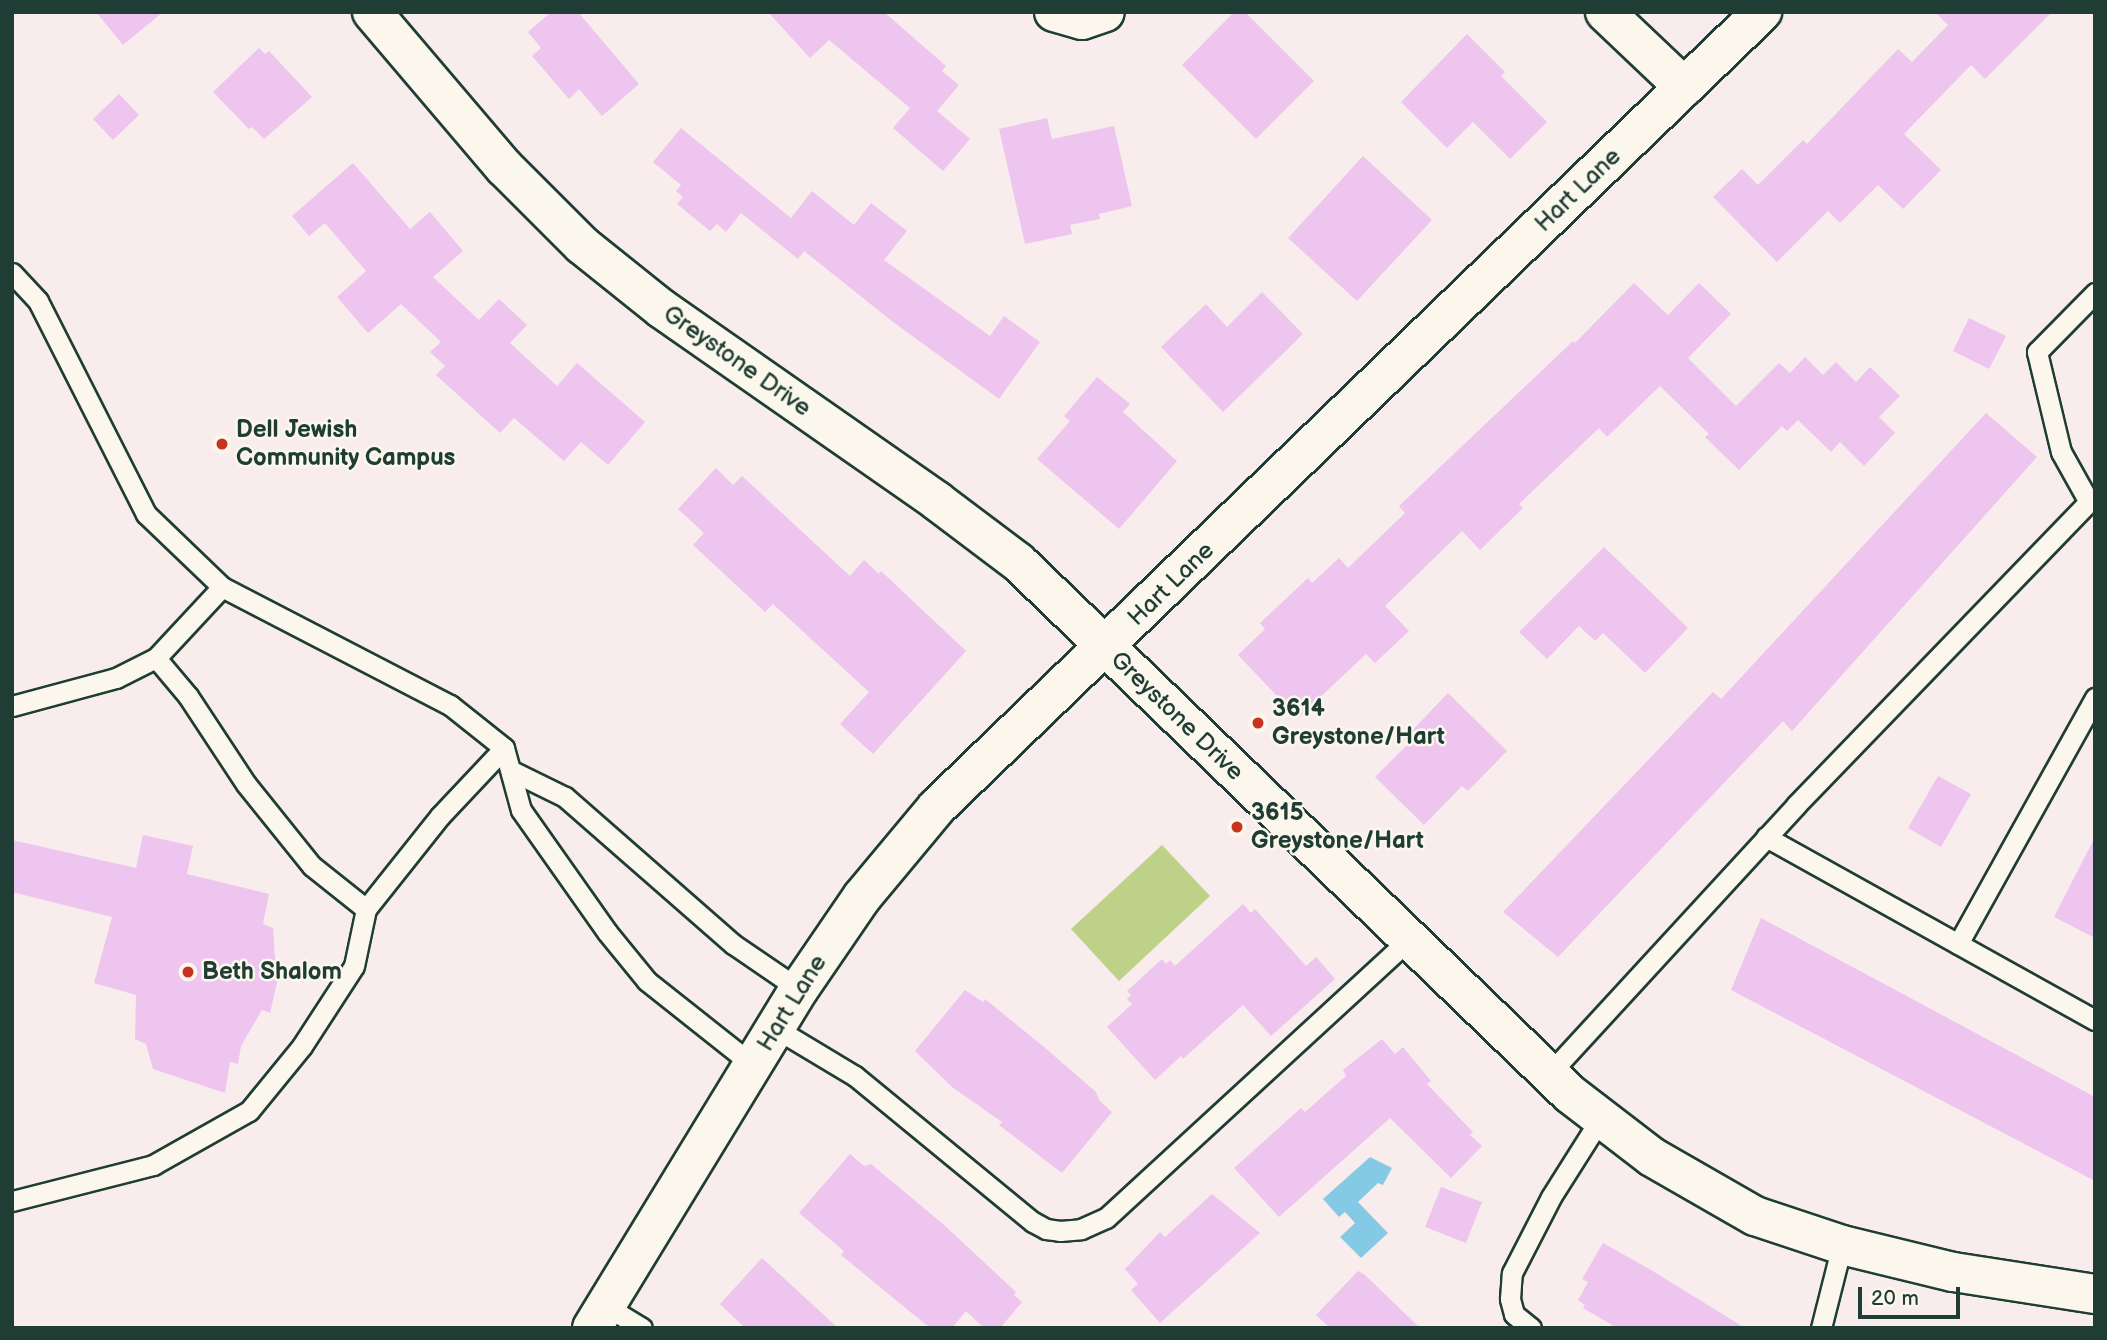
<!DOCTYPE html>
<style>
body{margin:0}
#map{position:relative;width:2107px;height:1340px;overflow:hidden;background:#f8edec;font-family:"Balsamiq Sans",sans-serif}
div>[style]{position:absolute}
.green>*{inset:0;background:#bdd288}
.water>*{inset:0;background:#84cae5}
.building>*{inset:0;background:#edc5ee}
.roads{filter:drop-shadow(2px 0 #1f3d34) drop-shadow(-2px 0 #1f3d34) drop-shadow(0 2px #1f3d34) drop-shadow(0 -2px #1f3d34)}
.service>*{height:19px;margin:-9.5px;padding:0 9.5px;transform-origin:9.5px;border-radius:9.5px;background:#fbf7ec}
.minor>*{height:38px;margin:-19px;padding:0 19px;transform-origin:19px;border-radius:19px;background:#fbf7ec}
.tertiary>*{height:38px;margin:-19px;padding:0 19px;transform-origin:19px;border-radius:19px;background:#fbf7ec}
.dots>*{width:19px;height:19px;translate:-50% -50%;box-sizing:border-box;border:4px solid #fbf7ec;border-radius:50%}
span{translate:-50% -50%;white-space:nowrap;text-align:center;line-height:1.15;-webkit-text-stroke:5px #fbf7ec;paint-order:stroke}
.street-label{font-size:24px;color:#1f3d34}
.poi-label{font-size:24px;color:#1f3d34;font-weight:700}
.left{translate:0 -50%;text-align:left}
.frame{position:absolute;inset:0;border:14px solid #1f3d34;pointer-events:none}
.scale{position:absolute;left:1858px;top:1287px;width:102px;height:32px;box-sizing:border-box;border:4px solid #1f3d34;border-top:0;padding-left:9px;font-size:21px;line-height:24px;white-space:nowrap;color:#1f3d34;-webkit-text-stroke:5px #fbf7ec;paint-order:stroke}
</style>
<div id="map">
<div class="green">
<div style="clip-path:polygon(1162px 845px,1210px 896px,1119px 981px,1071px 929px)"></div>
</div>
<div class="water">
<div style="clip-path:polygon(1370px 1157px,1392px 1168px,1383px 1185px,1378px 1183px,1358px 1202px,1388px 1233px,1361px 1258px,1340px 1237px,1355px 1223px,1345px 1212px,1339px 1217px,1323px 1199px)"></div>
</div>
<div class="building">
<div style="clip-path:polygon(96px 12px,163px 12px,123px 45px)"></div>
<div style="clip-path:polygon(551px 12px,578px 12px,639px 84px,602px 116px,579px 89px,569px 99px,532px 56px,541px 48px,528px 32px)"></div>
<div style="clip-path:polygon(768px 12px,884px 12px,946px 66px,942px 71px,959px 85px,937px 111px,970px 139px,943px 171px,893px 128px,910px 108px,829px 40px,810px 58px)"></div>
<div style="clip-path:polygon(1234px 12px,1245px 12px,1314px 81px,1256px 139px,1182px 65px)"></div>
<div style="clip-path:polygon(1935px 12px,2052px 12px,1985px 79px,1971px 65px,1904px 134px,1941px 170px,1903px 209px,1878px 185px,1840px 223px,1828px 211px,1777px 262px,1713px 197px,1742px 169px,1758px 185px,1803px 140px,1807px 144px,1898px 49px,1912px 62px,1948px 25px)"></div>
<div style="clip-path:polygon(1467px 34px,1505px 72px,1501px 76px,1547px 122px,1510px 159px,1473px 122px,1447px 148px,1401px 102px)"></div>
<div style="clip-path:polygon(259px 48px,265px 54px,269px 51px,312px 97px,264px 139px,252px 127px,249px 129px,213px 92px)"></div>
<div style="clip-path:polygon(119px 94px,139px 115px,113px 140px,93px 119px)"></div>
<div style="clip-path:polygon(1047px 118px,1052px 139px,1114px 126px,1132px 206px,1099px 214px,1100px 219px,1070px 225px,1072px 234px,1025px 244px,999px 129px)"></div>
<div style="clip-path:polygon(681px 128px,791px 218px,812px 191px,854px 225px,871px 203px,907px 231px,884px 260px,990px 336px,1004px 316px,1040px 342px,999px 399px,893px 322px,804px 251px,798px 259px,741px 213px,726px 232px,717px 224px,710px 231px,677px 204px,683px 197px,676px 191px,681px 185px,653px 162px)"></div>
<div style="clip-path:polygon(1363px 156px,1432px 220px,1357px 301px,1288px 238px)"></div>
<div style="clip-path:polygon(353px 163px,410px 229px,430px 212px,463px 251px,433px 277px,479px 320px,499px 299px,527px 325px,510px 343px,557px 386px,577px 363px,645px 422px,608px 465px,581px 442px,564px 461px,514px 418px,500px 433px,436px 375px,445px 366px,430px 352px,441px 342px,401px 304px,368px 333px,337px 297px,366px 271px,325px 223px,309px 236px,292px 216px)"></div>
<div style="clip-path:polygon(1634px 283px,1668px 315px,1699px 283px,1731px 314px,1688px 358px,1736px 406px,1779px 363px,1790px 373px,1805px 357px,1823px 375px,1836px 362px,1856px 382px,1870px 367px,1900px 396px,1879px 417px,1895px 433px,1864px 466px,1840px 442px,1831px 452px,1798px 420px,1787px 431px,1782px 426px,1739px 470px,1705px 437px,1709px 434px,1660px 386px,1607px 437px,1599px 428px,1519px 504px,1523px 508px,1480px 550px,1462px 531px,1385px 606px,1409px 631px,1375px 663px,1366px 654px,1298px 718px,1238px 655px,1265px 629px,1260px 623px,1308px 578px,1312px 583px,1339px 558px,1348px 568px,1405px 513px,1399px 506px,1573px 341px,1575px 343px)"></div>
<div style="clip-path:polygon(1262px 292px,1303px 334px,1223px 412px,1161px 347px,1206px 304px,1227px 327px)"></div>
<div style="clip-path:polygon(1969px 318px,2006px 336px,1989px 369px,1953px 351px)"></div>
<div style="clip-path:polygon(1097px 377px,1130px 404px,1123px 412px,1177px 461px,1119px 529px,1037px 459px,1070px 421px,1064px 416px)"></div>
<div style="clip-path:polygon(1986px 413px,2037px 457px,1792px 731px,1783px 721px,1558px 957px,1503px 912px,1713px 692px,1721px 699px)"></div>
<div style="clip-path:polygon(716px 468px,733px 485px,742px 476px,850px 576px,864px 560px,879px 574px,881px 571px,966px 651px,873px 754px,840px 724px,869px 692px,773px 604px,765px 612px,693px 545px,704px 533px,678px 509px)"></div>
<div style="clip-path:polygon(1604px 547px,1688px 628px,1645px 673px,1603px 633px,1595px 641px,1579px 626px,1547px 659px,1519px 632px)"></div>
<div style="clip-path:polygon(1448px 693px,1507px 751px,1468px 791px,1462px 786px,1424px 825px,1375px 777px,1409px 743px,1404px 739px)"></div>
<div style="clip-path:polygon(1938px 776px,1971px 794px,1941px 847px,1908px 828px)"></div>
<div style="clip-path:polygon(143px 835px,193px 846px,187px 874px,269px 894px,263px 924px,273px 928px,275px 959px,282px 960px,270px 1013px,262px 1010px,241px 1046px,238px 1064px,230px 1062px,225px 1093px,153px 1069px,146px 1044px,135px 1039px,136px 995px,94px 983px,112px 917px,12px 892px,12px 840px,136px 868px)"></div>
<div style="clip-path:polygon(2095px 837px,2095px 938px,2054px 917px)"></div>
<div style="clip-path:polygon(1243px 904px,1251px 913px,1255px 909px,1306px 966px,1316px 957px,1335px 979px,1271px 1036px,1243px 1005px,1183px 1059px,1181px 1056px,1155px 1080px,1107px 1027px,1132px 1004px,1127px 999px,1131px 995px,1127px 991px,1162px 959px,1166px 964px,1170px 960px,1175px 966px)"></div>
<div style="clip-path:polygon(1761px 918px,2095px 1097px,2095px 1181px,1731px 990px)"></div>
<div style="clip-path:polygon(965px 990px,983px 1002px,985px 999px,1044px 1047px,1096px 1092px,1099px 1100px,1112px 1112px,1062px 1173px,999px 1125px,1002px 1122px,952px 1087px,915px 1051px)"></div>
<div style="clip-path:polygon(1382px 1039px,1395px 1054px,1403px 1047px,1431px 1081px,1427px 1084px,1473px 1132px,1470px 1135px,1482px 1146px,1451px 1178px,1390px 1118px,1279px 1217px,1234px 1168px,1301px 1108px,1305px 1112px,1346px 1076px,1343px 1070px)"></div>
<div style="clip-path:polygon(850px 1154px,864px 1166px,871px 1164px,943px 1224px,1016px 1292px,1014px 1295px,1022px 1302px,1000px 1328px,984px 1328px,966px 1311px,952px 1328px,932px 1328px,925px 1324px,841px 1255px,844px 1251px,799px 1213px)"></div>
<div style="clip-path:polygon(1441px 1187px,1482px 1202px,1466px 1243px,1425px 1227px)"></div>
<div style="clip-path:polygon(1212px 1194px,1260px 1233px,1160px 1323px,1131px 1290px,1138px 1284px,1125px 1269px,1160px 1232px,1165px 1237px)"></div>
<div style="clip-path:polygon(1603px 1243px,1651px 1270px,1745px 1328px,1617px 1328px,1583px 1308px,1585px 1305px,1578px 1300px,1588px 1282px,1582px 1279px)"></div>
<div style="clip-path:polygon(762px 1258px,838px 1328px,745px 1328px,720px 1304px)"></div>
<div style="clip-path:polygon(1358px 1271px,1365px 1275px,1420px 1328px,1330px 1328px,1316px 1315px)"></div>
</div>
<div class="roads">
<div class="service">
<div style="left:12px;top:273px;width:38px;rotate:47deg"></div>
<div style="left:38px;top:301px;width:239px;rotate:63.1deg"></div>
<div style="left:146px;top:514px;width:105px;rotate:43.8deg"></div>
<div style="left:222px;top:587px;width:257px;rotate:27.4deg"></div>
<div style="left:450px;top:705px;width:69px;rotate:38.5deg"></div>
<div style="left:504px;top:748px;width:64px;rotate:74.7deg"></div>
<div style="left:521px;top:810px;width:149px;rotate:54.8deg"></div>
<div style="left:607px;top:932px;width:63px;rotate:50.8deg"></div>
<div style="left:647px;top:981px;width:135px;rotate:38.4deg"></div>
<div style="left:156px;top:658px;width:97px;rotate:-47.1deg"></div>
<div style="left:12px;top:706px;width:108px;rotate:-15.1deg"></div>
<div style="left:116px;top:678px;width:45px;rotate:-26.6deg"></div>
<div style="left:156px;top:658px;width:50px;rotate:49.9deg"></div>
<div style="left:188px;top:696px;width:105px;rotate:56.6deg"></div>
<div style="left:246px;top:784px;width:105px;rotate:51.2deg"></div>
<div style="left:312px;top:866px;width:69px;rotate:38.5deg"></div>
<div style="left:366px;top:909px;width:119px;rotate:-51.5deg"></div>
<div style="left:440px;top:816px;width:93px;rotate:-46.7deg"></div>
<div style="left:512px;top:771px;width:59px;rotate:26.1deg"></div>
<div style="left:565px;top:797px;width:223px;rotate:41.2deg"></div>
<div style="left:733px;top:944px;width:80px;rotate:34.3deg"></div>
<div style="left:1766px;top:837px;width:376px;rotate:29.1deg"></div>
<div style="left:1958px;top:944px;width:282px;rotate:-60.9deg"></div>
<div style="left:775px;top:1028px;width:93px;rotate:31deg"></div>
<div style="left:855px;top:1076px;width:230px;rotate:39.4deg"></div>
<div style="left:1033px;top:1222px;width:15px;rotate:28deg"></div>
<div style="left:1046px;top:1229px;width:14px;rotate:8deg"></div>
<div style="left:1060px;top:1231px;width:21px;rotate:-5deg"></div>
<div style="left:1081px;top:1229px;width:27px;rotate:-24deg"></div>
<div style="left:1106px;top:1218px;width:412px;rotate:-42.6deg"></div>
<div style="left:1549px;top:1074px;width:365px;rotate:-47.4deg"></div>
<div style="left:1796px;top:805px;width:421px;rotate:-46deg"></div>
<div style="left:2089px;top:502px;width:57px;rotate:-119.2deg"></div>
<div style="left:2061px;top:452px;width:103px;rotate:-103.5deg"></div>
<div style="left:2037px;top:352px;width:83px;rotate:-45.5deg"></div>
<div style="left:12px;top:1201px;width:146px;rotate:-14.3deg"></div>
<div style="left:153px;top:1165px;width:110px;rotate:-29.4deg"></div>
<div style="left:249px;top:1111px;width:84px;rotate:-50.8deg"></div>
<div style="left:302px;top:1046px;width:95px;rotate:-57deg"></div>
<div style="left:354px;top:966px;width:58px;rotate:-78.1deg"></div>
<div style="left:606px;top:1306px;width:42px;rotate:31.4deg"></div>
<div style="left:1531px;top:1328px;width:22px;rotate:-141deg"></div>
<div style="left:1514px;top:1314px;width:16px;rotate:-105deg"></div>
<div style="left:1510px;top:1299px;width:26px;rotate:-86deg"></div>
<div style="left:1512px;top:1273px;width:85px;rotate:-62.8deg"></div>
<div style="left:1551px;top:1197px;width:93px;rotate:-57.7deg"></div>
<div style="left:1821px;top:1328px;width:86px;rotate:-75.8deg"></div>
</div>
<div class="minor">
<div style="left:1054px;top:12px;width:29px;rotate:16deg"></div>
<div style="left:1082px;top:20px;width:24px;rotate:-19deg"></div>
<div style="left:1605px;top:12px;width:109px;rotate:43.5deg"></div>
</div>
<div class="tertiary">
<div style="left:372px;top:12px;width:204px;rotate:49.6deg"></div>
<div style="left:504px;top:167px;width:110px;rotate:45deg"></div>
<div style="left:582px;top:245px;width:102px;rotate:38.7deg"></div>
<div style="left:662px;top:309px;width:335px;rotate:34.9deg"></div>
<div style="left:937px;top:501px;width:101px;rotate:37deg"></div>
<div style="left:1018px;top:562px;width:767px;rotate:43.94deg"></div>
<div style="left:1570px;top:1094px;width:103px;rotate:37.5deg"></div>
<div style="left:1652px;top:1157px;width:119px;rotate:29.8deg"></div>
<div style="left:1755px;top:1216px;width:92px;rotate:18.4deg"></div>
<div style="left:1842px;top:1245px;width:114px;rotate:13.7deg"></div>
<div style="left:1953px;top:1272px;width:144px;rotate:8.8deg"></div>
<div style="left:592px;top:1328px;width:397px;rotate:-58.6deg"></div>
<div style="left:799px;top:989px;width:112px;rotate:-55.6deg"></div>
<div style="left:862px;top:897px;width:117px;rotate:-50.2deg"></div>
<div style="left:937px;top:807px;width:1146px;rotate:-43.94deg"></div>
</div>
</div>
<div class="dots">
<div style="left:222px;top:444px;background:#c8321e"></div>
<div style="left:1258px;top:723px;background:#c8321e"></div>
<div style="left:1237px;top:827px;background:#c8321e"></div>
<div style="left:188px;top:972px;background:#c8321e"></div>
</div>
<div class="street-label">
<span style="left:1578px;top:190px;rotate:-44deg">Hart Lane</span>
<span style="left:737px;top:361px;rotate:35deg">Greystone Drive</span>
<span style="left:1171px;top:584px;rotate:-44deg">Hart Lane</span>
<span style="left:1177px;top:716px;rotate:44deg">Greystone Drive</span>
<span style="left:792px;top:1003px;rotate:-58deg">Hart Lane</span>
</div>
<div class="poi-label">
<span class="left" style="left:236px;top:444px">Dell Jewish<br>Community Campus</span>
<span class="left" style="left:1272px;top:723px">3614<br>Greystone/Hart</span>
<span class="left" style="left:1251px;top:827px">3615<br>Greystone/Hart</span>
<span class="left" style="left:202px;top:972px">Beth Shalom</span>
</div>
<div class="frame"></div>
<div class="scale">20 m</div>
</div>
